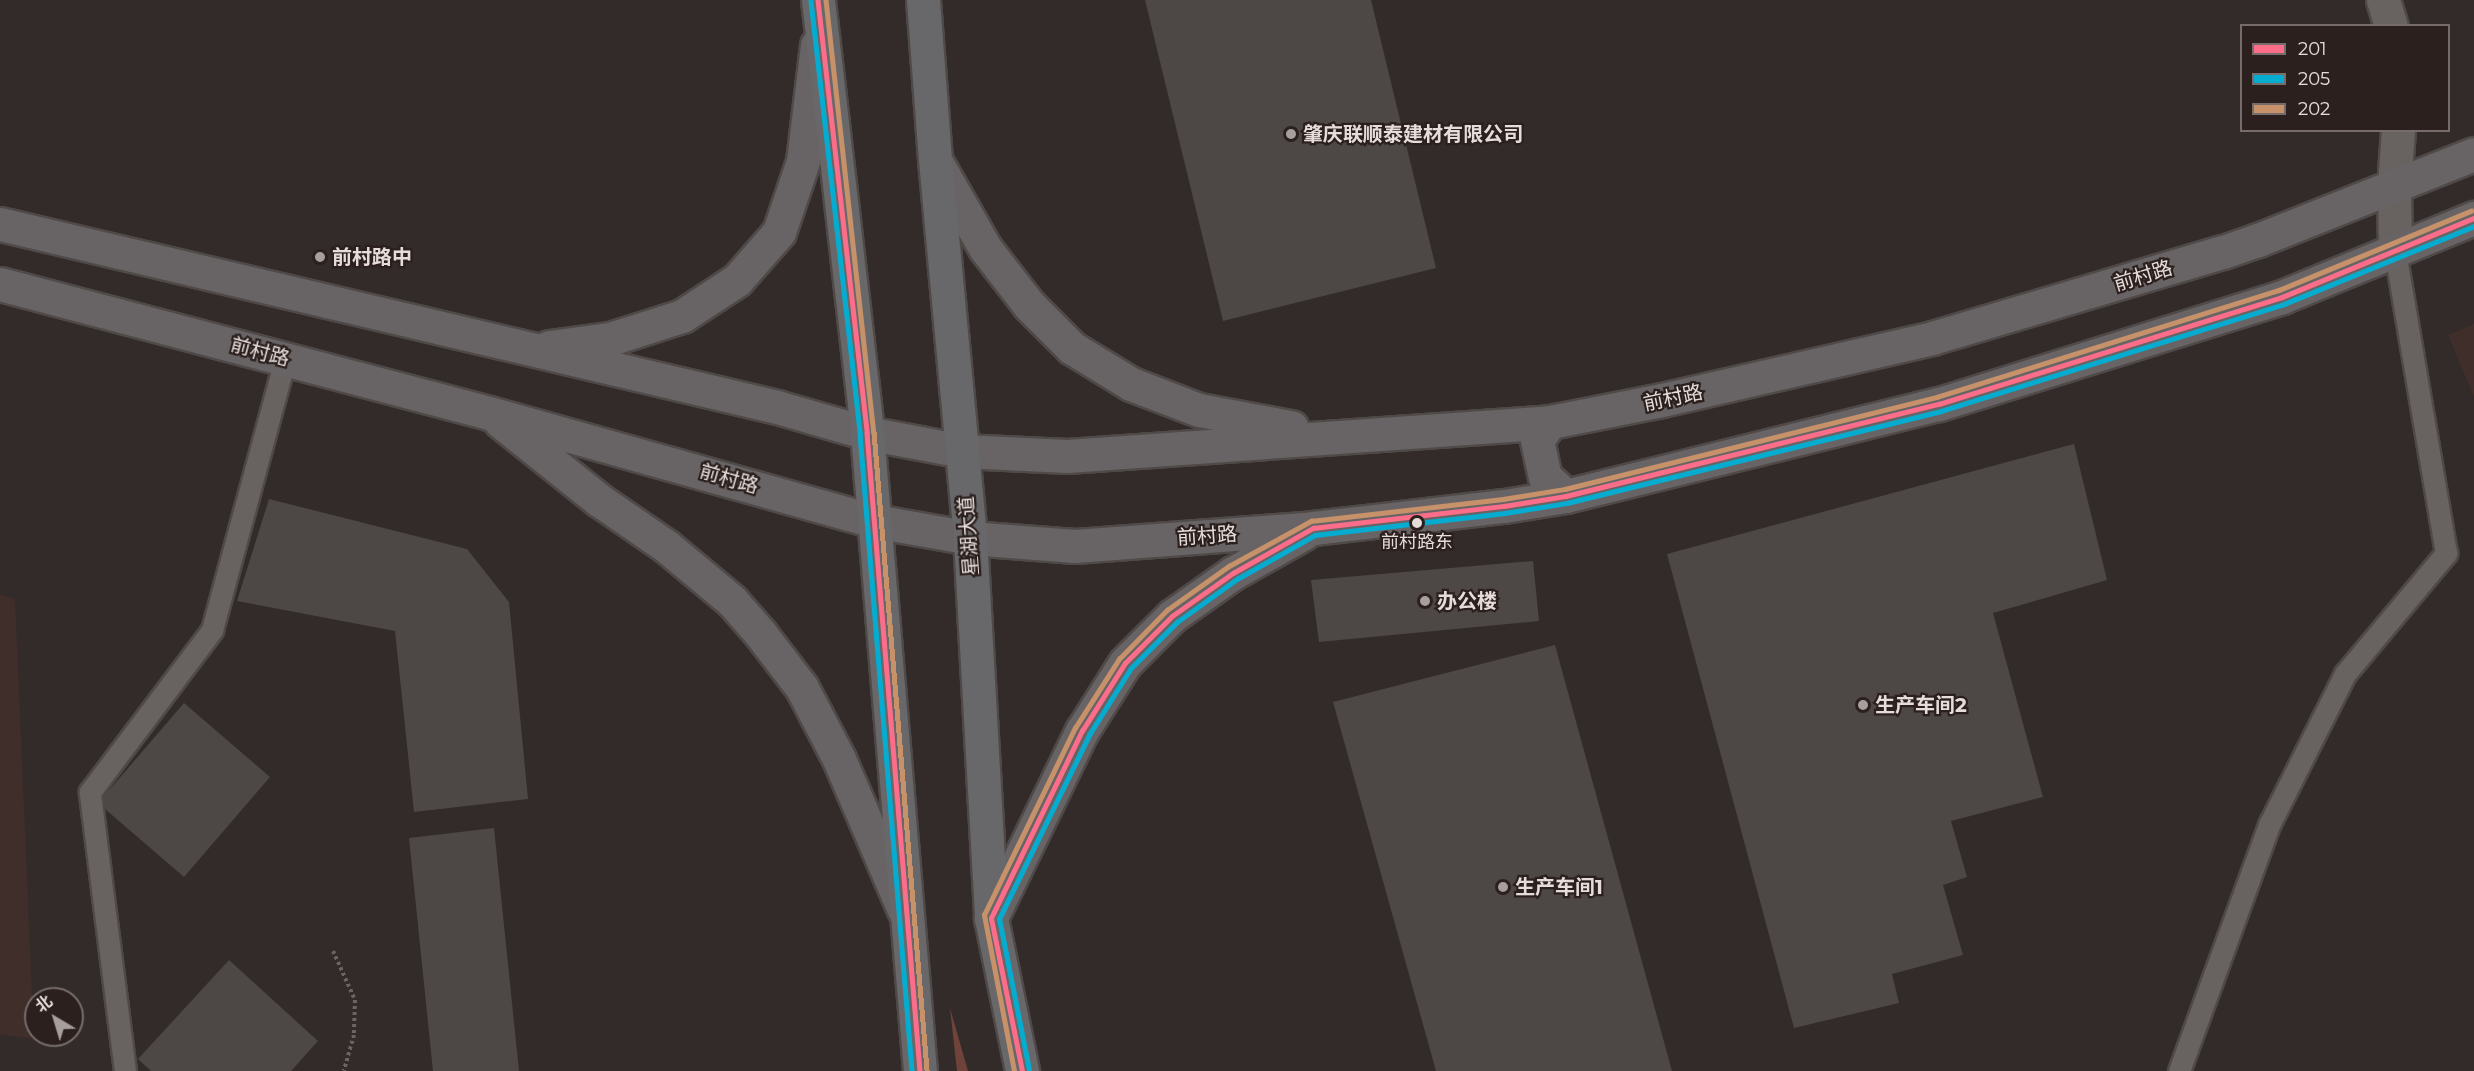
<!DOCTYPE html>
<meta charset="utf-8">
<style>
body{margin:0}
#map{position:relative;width:2474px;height:1071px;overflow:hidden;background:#322b2a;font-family:Montserrat,"Noto Sans SC",sans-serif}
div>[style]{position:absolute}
.built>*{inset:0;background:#3f2e2a}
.green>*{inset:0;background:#6f4339}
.building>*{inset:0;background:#4d4746}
.path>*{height:4px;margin-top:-2px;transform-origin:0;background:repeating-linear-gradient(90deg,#696564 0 3px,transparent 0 6px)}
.roads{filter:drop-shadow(2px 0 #4f4948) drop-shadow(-2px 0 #4f4948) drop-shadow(0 2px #4f4948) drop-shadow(0 -2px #4f4948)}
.lane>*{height:21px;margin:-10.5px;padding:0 10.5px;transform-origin:10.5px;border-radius:10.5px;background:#686261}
.street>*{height:33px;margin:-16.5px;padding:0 16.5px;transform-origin:16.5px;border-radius:16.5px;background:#686261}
.secondary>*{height:33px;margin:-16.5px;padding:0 16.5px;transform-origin:16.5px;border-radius:16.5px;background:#686465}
.primary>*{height:33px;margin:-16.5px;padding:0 16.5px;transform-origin:16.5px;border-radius:16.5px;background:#68676a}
.bus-1>*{height:4.5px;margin:-2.25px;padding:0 2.25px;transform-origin:2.25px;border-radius:2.25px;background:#fb6d88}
.bus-2>*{height:4.5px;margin:-2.25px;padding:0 2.25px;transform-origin:2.25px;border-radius:2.25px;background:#06acd0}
.bus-3>*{height:4.5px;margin:-2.25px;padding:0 2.25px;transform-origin:2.25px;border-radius:2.25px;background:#c7916a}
.dots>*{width:16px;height:16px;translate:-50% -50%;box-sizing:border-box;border:3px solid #2b201d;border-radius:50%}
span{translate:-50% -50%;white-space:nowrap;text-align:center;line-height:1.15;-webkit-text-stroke:4.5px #2b201d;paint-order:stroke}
.bus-label{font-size:18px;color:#e6dddb}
.poi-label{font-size:20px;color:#e6dddb;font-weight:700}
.left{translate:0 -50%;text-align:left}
.street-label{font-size:20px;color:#e6dddb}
.legend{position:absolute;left:2240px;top:24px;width:210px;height:108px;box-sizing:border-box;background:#2b201d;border:2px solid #766c69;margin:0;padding:8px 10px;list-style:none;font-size:18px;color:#e6dddb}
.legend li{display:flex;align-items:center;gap:12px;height:30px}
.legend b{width:30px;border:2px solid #766c69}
.north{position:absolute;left:24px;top:987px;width:60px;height:60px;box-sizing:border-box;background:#2b201d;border:2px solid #766c69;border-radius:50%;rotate:322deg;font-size:16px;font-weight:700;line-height:24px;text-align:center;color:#e6dddb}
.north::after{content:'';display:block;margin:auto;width:21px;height:27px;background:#a79f9d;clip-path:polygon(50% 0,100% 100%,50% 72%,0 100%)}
</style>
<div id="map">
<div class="built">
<div style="clip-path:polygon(2474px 324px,2474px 397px,2448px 335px)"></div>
<div style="clip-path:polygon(0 594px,15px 599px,34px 1039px,0 1034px)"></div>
</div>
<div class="green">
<div style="clip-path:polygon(950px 1008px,968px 1071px,957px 1071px)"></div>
</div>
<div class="building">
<div style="clip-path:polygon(1145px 0,1371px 0,1436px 268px,1223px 321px)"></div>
<div style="clip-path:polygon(2074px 444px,2107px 580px,1993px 613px,2043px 797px,1951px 821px,1967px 877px,1943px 885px,1963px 955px,1892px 974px,1899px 1003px,1794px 1028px,1667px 554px)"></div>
<div style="clip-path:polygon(269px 499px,467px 549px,509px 602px,528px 799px,414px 812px,395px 631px,237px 601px)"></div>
<div style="clip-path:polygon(1533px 561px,1539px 621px,1319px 642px,1311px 580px)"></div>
<div style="clip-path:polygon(1555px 645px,1672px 1071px,1436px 1071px,1333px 702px)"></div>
<div style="clip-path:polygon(184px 703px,270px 777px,184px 877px,98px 803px)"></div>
<div style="clip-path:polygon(494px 828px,519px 1071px,433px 1071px,409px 838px)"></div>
<div style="clip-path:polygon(229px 960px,318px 1041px,291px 1071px,151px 1071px,138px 1059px)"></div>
</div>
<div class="path">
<div style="left:333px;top:951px;width:54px;rotate:65.8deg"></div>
<div style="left:355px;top:1000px;width:35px;rotate:92deg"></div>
<div style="left:354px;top:1035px;width:37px;rotate:106deg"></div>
</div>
<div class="roads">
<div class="lane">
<div style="left:125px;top:1071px;width:281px;rotate:-97.2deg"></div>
<div style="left:90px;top:792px;width:203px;rotate:-53deg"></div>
<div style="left:212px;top:630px;width:281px;rotate:-74.9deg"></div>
<div style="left:2179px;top:1071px;width:264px;rotate:-69.9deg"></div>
<div style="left:2270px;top:823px;width:167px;rotate:-63.3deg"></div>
<div style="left:2345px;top:674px;width:158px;rotate:-50.1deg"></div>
<div style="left:2446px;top:553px;width:307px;rotate:-99.6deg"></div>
</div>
<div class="street">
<div style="left:2383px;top:0;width:27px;rotate:73deg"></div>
<div style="left:2395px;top:250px;width:64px;rotate:-90.9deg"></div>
<div style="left:2394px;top:186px;width:56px;rotate:-85.9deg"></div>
</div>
<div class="secondary">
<div style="left:935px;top:160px;width:101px;rotate:60.4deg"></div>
<div style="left:985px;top:248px;width:72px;rotate:52.3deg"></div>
<div style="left:1029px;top:305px;width:61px;rotate:45deg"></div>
<div style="left:1072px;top:348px;width:69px;rotate:31.4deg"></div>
<div style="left:1131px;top:384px;width:73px;rotate:20.9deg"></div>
<div style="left:1199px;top:410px;width:94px;rotate:10.5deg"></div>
<div style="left:0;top:224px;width:798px;rotate:13.25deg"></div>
<div style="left:777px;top:407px;width:94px;rotate:16.1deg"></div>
<div style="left:867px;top:433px;width:97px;rotate:10.7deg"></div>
<div style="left:962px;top:451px;width:105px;rotate:2.7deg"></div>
<div style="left:1067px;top:456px;width:484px;rotate:-4deg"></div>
<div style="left:1550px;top:422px;width:114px;rotate:-11.1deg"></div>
<div style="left:1662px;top:400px;width:277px;rotate:-12.9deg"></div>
<div style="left:1932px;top:338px;width:303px;rotate:-16.5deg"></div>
<div style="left:2223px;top:252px;width:37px;rotate:-19deg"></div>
<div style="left:2258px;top:240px;width:232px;rotate:-21.7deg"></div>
<div style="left:0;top:284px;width:506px;rotate:14.78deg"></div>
<div style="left:489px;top:413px;width:400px;rotate:15.7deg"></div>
<div style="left:874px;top:521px;width:97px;rotate:10deg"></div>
<div style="left:970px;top:538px;width:105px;rotate:4.4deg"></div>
<div style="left:1075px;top:546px;width:239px;rotate:-4.3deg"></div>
<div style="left:1313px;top:528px;width:192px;rotate:-6.6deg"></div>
<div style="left:1504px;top:506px;width:63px;rotate:-9.2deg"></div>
<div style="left:1566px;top:496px;width:384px;rotate:-13.9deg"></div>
<div style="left:1939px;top:404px;width:359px;rotate:-17.3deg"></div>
<div style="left:2282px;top:297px;width:208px;rotate:-22.4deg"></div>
<div style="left:549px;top:347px;width:62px;rotate:-7.5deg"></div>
<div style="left:610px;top:339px;width:76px;rotate:-17.7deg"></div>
<div style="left:682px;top:316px;width:66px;rotate:-33.2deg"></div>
<div style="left:737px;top:280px;width:64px;rotate:-48.8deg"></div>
<div style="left:779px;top:232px;width:75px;rotate:-71.3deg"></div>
<div style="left:803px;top:161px;width:117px;rotate:-83.1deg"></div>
<div style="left:500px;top:421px;width:127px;rotate:38.6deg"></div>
<div style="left:599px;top:500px;width:81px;rotate:34.5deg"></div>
<div style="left:666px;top:546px;width:86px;rotate:39.8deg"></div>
<div style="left:732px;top:601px;width:43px;rotate:48.8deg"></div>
<div style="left:760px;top:633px;width:69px;rotate:52.6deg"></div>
<div style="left:802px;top:688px;width:80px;rotate:62.5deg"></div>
<div style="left:839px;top:759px;width:164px;rotate:66.7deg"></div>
<div style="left:1550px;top:422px;width:22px;rotate:126deg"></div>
<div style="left:1537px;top:440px;width:38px;rotate:78deg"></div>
<div style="left:1545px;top:477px;width:28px;rotate:42deg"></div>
<div style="left:991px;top:918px;width:208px;rotate:-64.1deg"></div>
<div style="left:1082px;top:731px;width:80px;rotate:-57.7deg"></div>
<div style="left:1125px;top:663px;width:66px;rotate:-45deg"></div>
<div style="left:1172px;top:616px;width:75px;rotate:-35.2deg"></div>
<div style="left:1233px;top:573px;width:81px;rotate:-29.4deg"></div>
</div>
<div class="primary">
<div style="left:818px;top:0;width:436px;rotate:83.5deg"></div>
<div style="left:867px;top:433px;width:640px;rotate:85.25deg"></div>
<div style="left:923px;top:0;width:160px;rotate:85.7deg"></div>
<div style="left:935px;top:160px;width:380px;rotate:84.7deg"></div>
<div style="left:970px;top:538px;width:381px;rotate:86.8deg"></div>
<div style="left:991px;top:918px;width:156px;rotate:78.5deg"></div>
</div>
</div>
<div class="bus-1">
<div style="left:818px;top:0;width:436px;rotate:83.5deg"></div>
<div style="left:867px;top:433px;width:640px;rotate:85.25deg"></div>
<div style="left:1022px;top:1071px;width:156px;rotate:-101.5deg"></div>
<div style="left:991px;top:918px;width:208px;rotate:-64.1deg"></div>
<div style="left:1082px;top:731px;width:80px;rotate:-57.7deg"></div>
<div style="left:1125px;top:663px;width:66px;rotate:-45deg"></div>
<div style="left:1172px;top:616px;width:75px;rotate:-35.2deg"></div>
<div style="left:1233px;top:573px;width:92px;rotate:-29.4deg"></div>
<div style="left:1313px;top:528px;width:192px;rotate:-6.6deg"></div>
<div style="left:1504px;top:506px;width:63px;rotate:-9.2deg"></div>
<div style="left:1566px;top:496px;width:384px;rotate:-13.9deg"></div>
<div style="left:1939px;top:404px;width:359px;rotate:-17.3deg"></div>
<div style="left:2282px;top:297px;width:208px;rotate:-22.4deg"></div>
</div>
<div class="bus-2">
<div style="left:811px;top:1px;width:436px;rotate:83.5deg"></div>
<div style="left:860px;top:434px;width:639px;rotate:85.33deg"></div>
<div style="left:1029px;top:1070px;width:154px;rotate:-101.2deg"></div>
<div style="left:999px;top:919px;width:205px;rotate:-63.9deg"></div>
<div style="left:1089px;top:735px;width:79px;rotate:-57.9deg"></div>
<div style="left:1131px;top:668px;width:65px;rotate:-45deg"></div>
<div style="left:1177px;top:622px;width:74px;rotate:-35.6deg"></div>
<div style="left:1237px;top:579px;width:90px;rotate:-29.4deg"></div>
<div style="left:1315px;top:535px;width:191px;rotate:-6.6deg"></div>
<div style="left:1505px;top:513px;width:63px;rotate:-9.2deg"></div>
<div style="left:1567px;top:503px;width:385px;rotate:-13.8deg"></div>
<div style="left:1941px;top:411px;width:359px;rotate:-17.3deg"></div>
<div style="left:2284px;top:304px;width:205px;rotate:-22.3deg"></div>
</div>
<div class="bus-3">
<div style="left:826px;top:0;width:435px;rotate:83.7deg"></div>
<div style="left:874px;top:432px;width:640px;rotate:85.25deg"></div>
<div style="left:1014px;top:1071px;width:159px;rotate:-100.9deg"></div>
<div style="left:984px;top:915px;width:208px;rotate:-64.1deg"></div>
<div style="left:1075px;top:728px;width:82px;rotate:-57.5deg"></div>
<div style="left:1119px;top:659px;width:69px;rotate:-45.6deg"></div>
<div style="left:1167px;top:610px;width:76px;rotate:-35.4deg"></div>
<div style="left:1229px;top:566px;width:94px;rotate:-28.8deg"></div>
<div style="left:1311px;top:521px;width:193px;rotate:-6.5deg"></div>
<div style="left:1503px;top:499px;width:63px;rotate:-9.2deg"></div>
<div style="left:1565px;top:489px;width:383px;rotate:-13.9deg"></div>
<div style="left:1937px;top:397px;width:358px;rotate:-17.4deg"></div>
<div style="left:2279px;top:290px;width:208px;rotate:-22.4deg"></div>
</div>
<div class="dots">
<div style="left:1291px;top:134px;background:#a79f9d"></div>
<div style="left:320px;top:257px;background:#a79f9d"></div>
<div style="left:1417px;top:523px;background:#e6dddb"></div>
<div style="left:1425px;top:601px;background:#a79f9d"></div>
<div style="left:1863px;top:705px;background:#a79f9d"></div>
<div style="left:1503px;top:887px;background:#a79f9d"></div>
</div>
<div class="bus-label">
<span style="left:1417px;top:542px">前村路东</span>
</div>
<div class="poi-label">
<span class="left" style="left:1303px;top:134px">肇庆联顺泰建材有限公司</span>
<span class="left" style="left:332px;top:257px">前村路中</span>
<span class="left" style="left:1437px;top:601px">办公楼</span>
<span class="left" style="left:1875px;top:705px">生产车间2</span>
<span class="left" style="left:1515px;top:887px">生产车间1</span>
</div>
<div class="street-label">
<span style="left:2143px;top:276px;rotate:-17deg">前村路</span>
<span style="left:260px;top:352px;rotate:15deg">前村路</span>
<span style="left:1673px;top:398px;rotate:-12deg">前村路</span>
<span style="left:729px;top:479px;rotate:16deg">前村路</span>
<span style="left:969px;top:536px;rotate:-94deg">星湖大道</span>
<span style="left:1207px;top:536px;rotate:-4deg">前村路</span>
</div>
<ul class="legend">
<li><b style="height:8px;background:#fb6d88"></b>201</li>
<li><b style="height:8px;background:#06acd0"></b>205</li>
<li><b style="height:8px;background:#c7916a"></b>202</li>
</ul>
<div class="north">北</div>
</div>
